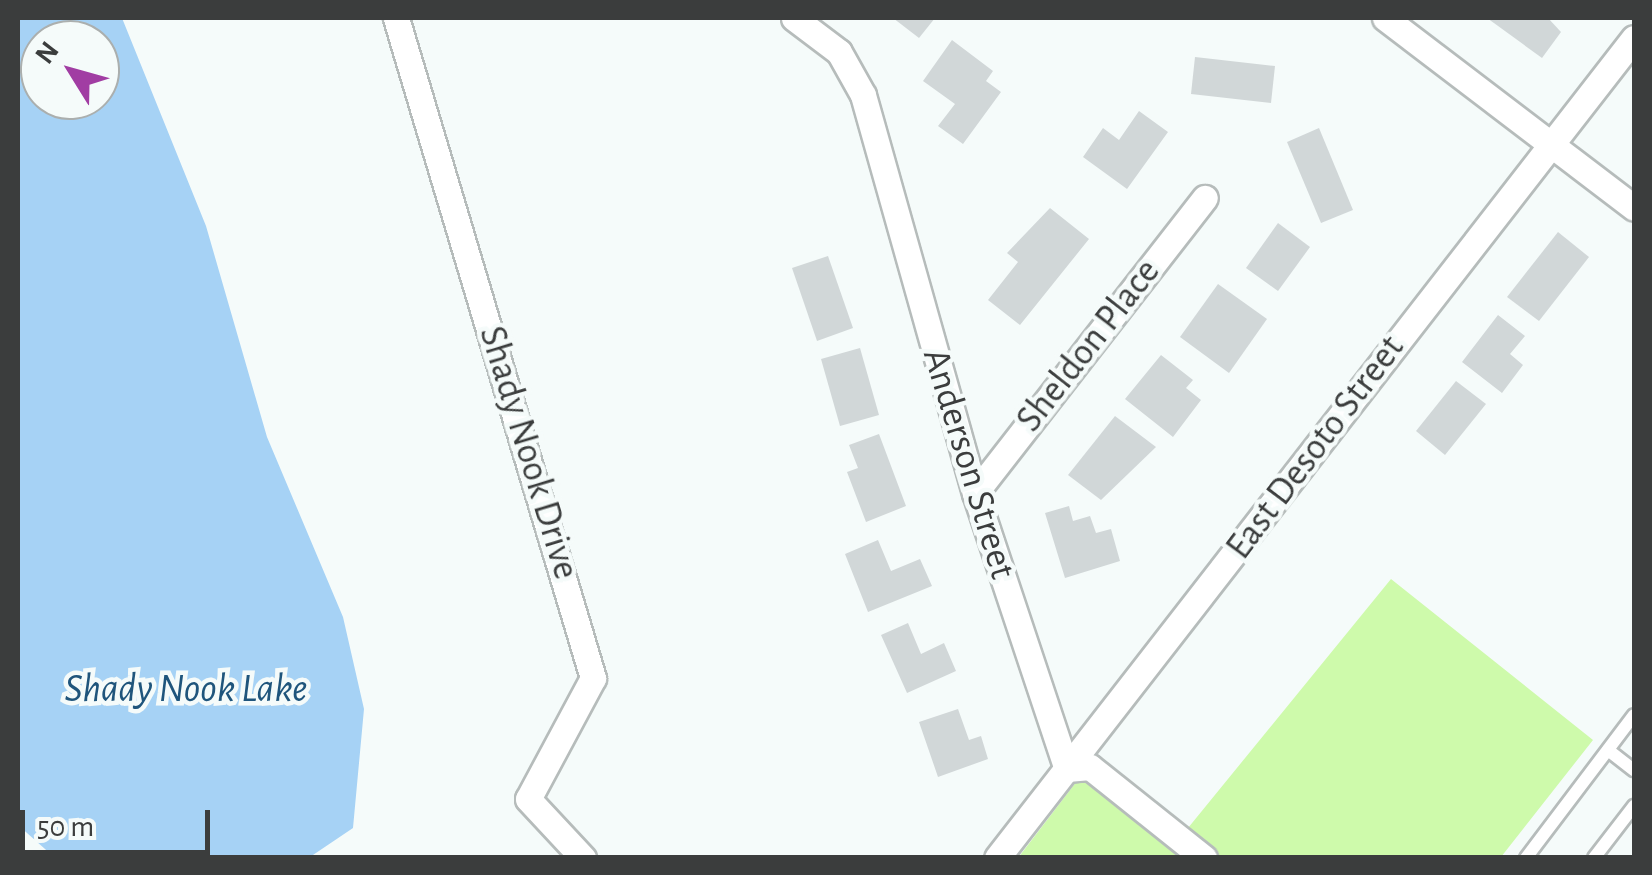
<!DOCTYPE html>
<style>
body{margin:0}
#map{position:relative;width:1652px;height:875px;overflow:hidden;background:#f5fbfa;font-family:"Alegreya Sans",sans-serif}
div>[style]{position:absolute}
.green>*{inset:0;background:#cefaab}
.water>*{inset:0;background:#a6d2f5}
.building>*{inset:0;background:#d1d7d8}
.roads{filter:drop-shadow(2px 0 #b6bcbb) drop-shadow(-2px 0 #b6bcbb) drop-shadow(0 2px #b6bcbb) drop-shadow(0 -2px #b6bcbb)}
.lane>*{height:12px;margin:-6px;padding:0 6px;transform-origin:6px;border-radius:6px;background:#fff}
.street>*{height:25px;margin:-12.5px;padding:0 12.5px;transform-origin:12.5px;border-radius:12.5px;background:#fff}
span{translate:-50% -50%;white-space:nowrap;text-align:center;line-height:1.15;-webkit-text-stroke:9px #f5fbfa;paint-order:stroke}
.street-label{font-size:38px;color:#3b3d3d}
.water-label{font-size:40px;color:#1f557c;font-style:italic}
.frame{position:absolute;inset:0;border:20px solid #3b3d3d;pointer-events:none}
.north{position:absolute;left:20px;top:20px;width:100px;height:100px;box-sizing:border-box;background:#f5fbfa;border:2px solid #abafae;border-radius:50%;rotate:307deg;font-size:28px;font-weight:700;line-height:40px;text-align:center;color:#3b3d3d}
.north::after{content:'';display:block;margin:auto;width:35px;height:45px;background:#a13da3;clip-path:polygon(50% 0,100% 100%,50% 72%,0 100%)}
.scale{position:absolute;left:20px;top:810px;width:190px;height:45px;box-sizing:border-box;border:5px solid #3b3d3d;border-top:0;padding-left:12px;font-size:30px;line-height:35px;white-space:nowrap;color:#3b3d3d;-webkit-text-stroke:8px #f5fbfa;paint-order:stroke}
</style>
<div id="map">
<div class="green">
<div style="clip-path:polygon(1391px 579px,1593px 740px,1501px 857px,1018px 858px,1096px 756px,1188px 828px)"></div>
</div>
<div class="water">
<div style="clip-path:polygon(evenodd,18px 18px,122px 18px,206px 226px,267px 437px,343px 617px,364px 709px,353px 828px,310px 857px,54px 857px,18px 825px,18px 18px,40px 40px,100px 40px,100px 100px,40px 100px,40px 40px)"></div>
</div>
<div class="building">
<div style="clip-path:polygon(893px 18px,935px 18px,919px 38px)"></div>
<div style="clip-path:polygon(1487px 18px,1548px 18px,1561px 32px,1542px 58px)"></div>
<div style="clip-path:polygon(952px 40px,993px 71px,986px 81px,1001px 92px,963px 144px,938px 126px,955px 104px,923px 81px)"></div>
<div style="clip-path:polygon(1195px 57px,1275px 66px,1271px 103px,1191px 94px)"></div>
<div style="clip-path:polygon(1139px 111px,1168px 132px,1127px 189px,1083px 157px,1103px 128px,1119px 140px)"></div>
<div style="clip-path:polygon(1319px 128px,1353px 210px,1321px 223px,1287px 142px)"></div>
<div style="clip-path:polygon(1050px 208px,1089px 239px,1020px 325px,988px 300px,1018px 262px,1007px 253px)"></div>
<div style="clip-path:polygon(1278px 223px,1310px 247px,1278px 291px,1246px 268px)"></div>
<div style="clip-path:polygon(1558px 232px,1589px 257px,1539px 321px,1507px 297px)"></div>
<div style="clip-path:polygon(828px 256px,853px 328px,817px 341px,792px 268px)"></div>
<div style="clip-path:polygon(1218px 284px,1267px 319px,1229px 373px,1180px 337px)"></div>
<div style="clip-path:polygon(1498px 315px,1525px 336px,1510px 354px,1523px 365px,1502px 393px,1462px 362px)"></div>
<div style="clip-path:polygon(860px 348px,879px 415px,840px 426px,821px 359px)"></div>
<div style="clip-path:polygon(1161px 355px,1193px 380px,1186px 388px,1201px 400px,1173px 437px,1125px 399px)"></div>
<div style="clip-path:polygon(1456px 381px,1486px 404px,1445px 455px,1416px 431px)"></div>
<div style="clip-path:polygon(1115px 416px,1156px 447px,1101px 500px,1068px 475px)"></div>
<div style="clip-path:polygon(879px 434px,906px 506px,866px 522px,847px 472px,858px 468px,849px 445px)"></div>
<div style="clip-path:polygon(1069px 506px,1073px 521px,1090px 516px,1096px 533px,1111px 529px,1120px 561px,1065px 578px,1045px 513px)"></div>
<div style="clip-path:polygon(878px 540px,891px 571px,920px 559px,932px 586px,868px 612px,845px 554px)"></div>
<div style="clip-path:polygon(908px 623px,921px 654px,944px 643px,956px 671px,907px 693px,881px 635px)"></div>
<div style="clip-path:polygon(958px 709px,969px 740px,981px 736px,988px 759px,938px 777px,919px 722px)"></div>
</div>
<div class="roads">
<div class="lane">
<div style="left:1608px;top:750px;width:33px;rotate:38deg"></div>
<div style="left:1526px;top:858px;width:179px;rotate:-52.9deg"></div>
<div style="left:1594px;top:858px;width:66px;rotate:-52.4deg"></div>
</div>
<div class="street">
<div style="left:396px;top:18px;width:689px;rotate:73.38deg"></div>
<div style="left:593px;top:678px;width:137px;rotate:118.2deg"></div>
<div style="left:528px;top:799px;width:81px;rotate:47deg"></div>
<div style="left:794px;top:18px;width:56px;rotate:37.1deg"></div>
<div style="left:839px;top:52px;width:49px;rotate:60.8deg"></div>
<div style="left:863px;top:95px;width:413px;rotate:74.3deg"></div>
<div style="left:975px;top:493px;width:291px;rotate:71.6deg"></div>
<div style="left:1067px;top:769px;width:23px;rotate:-5deg"></div>
<div style="left:1090px;top:767px;width:146px;rotate:38.6deg"></div>
<div style="left:1385px;top:18px;width:313px;rotate:37.3deg"></div>
<div style="left:975px;top:493px;width:374px;rotate:-52.1deg"></div>
<div style="left:997px;top:858px;width:1038px;rotate:-52.16deg"></div>
</div>
</div>
<div class="street-label">
<span style="left:1089px;top:346px;rotate:-52deg">Sheldon Place</span>
<span style="left:1316px;top:448px;rotate:-53deg">East Desoto Street</span>
<span style="left:528px;top:453px;rotate:73deg">Shady Nook Drive</span>
<span style="left:968px;top:464px;rotate:73deg">Anderson Street</span>
</div>
<div class="water-label">
<span style="left:186px;top:689px">Shady Nook Lake</span>
</div>
<div class="frame"></div>
<div class="north">N</div>
<div class="scale">50 m</div>
</div>
